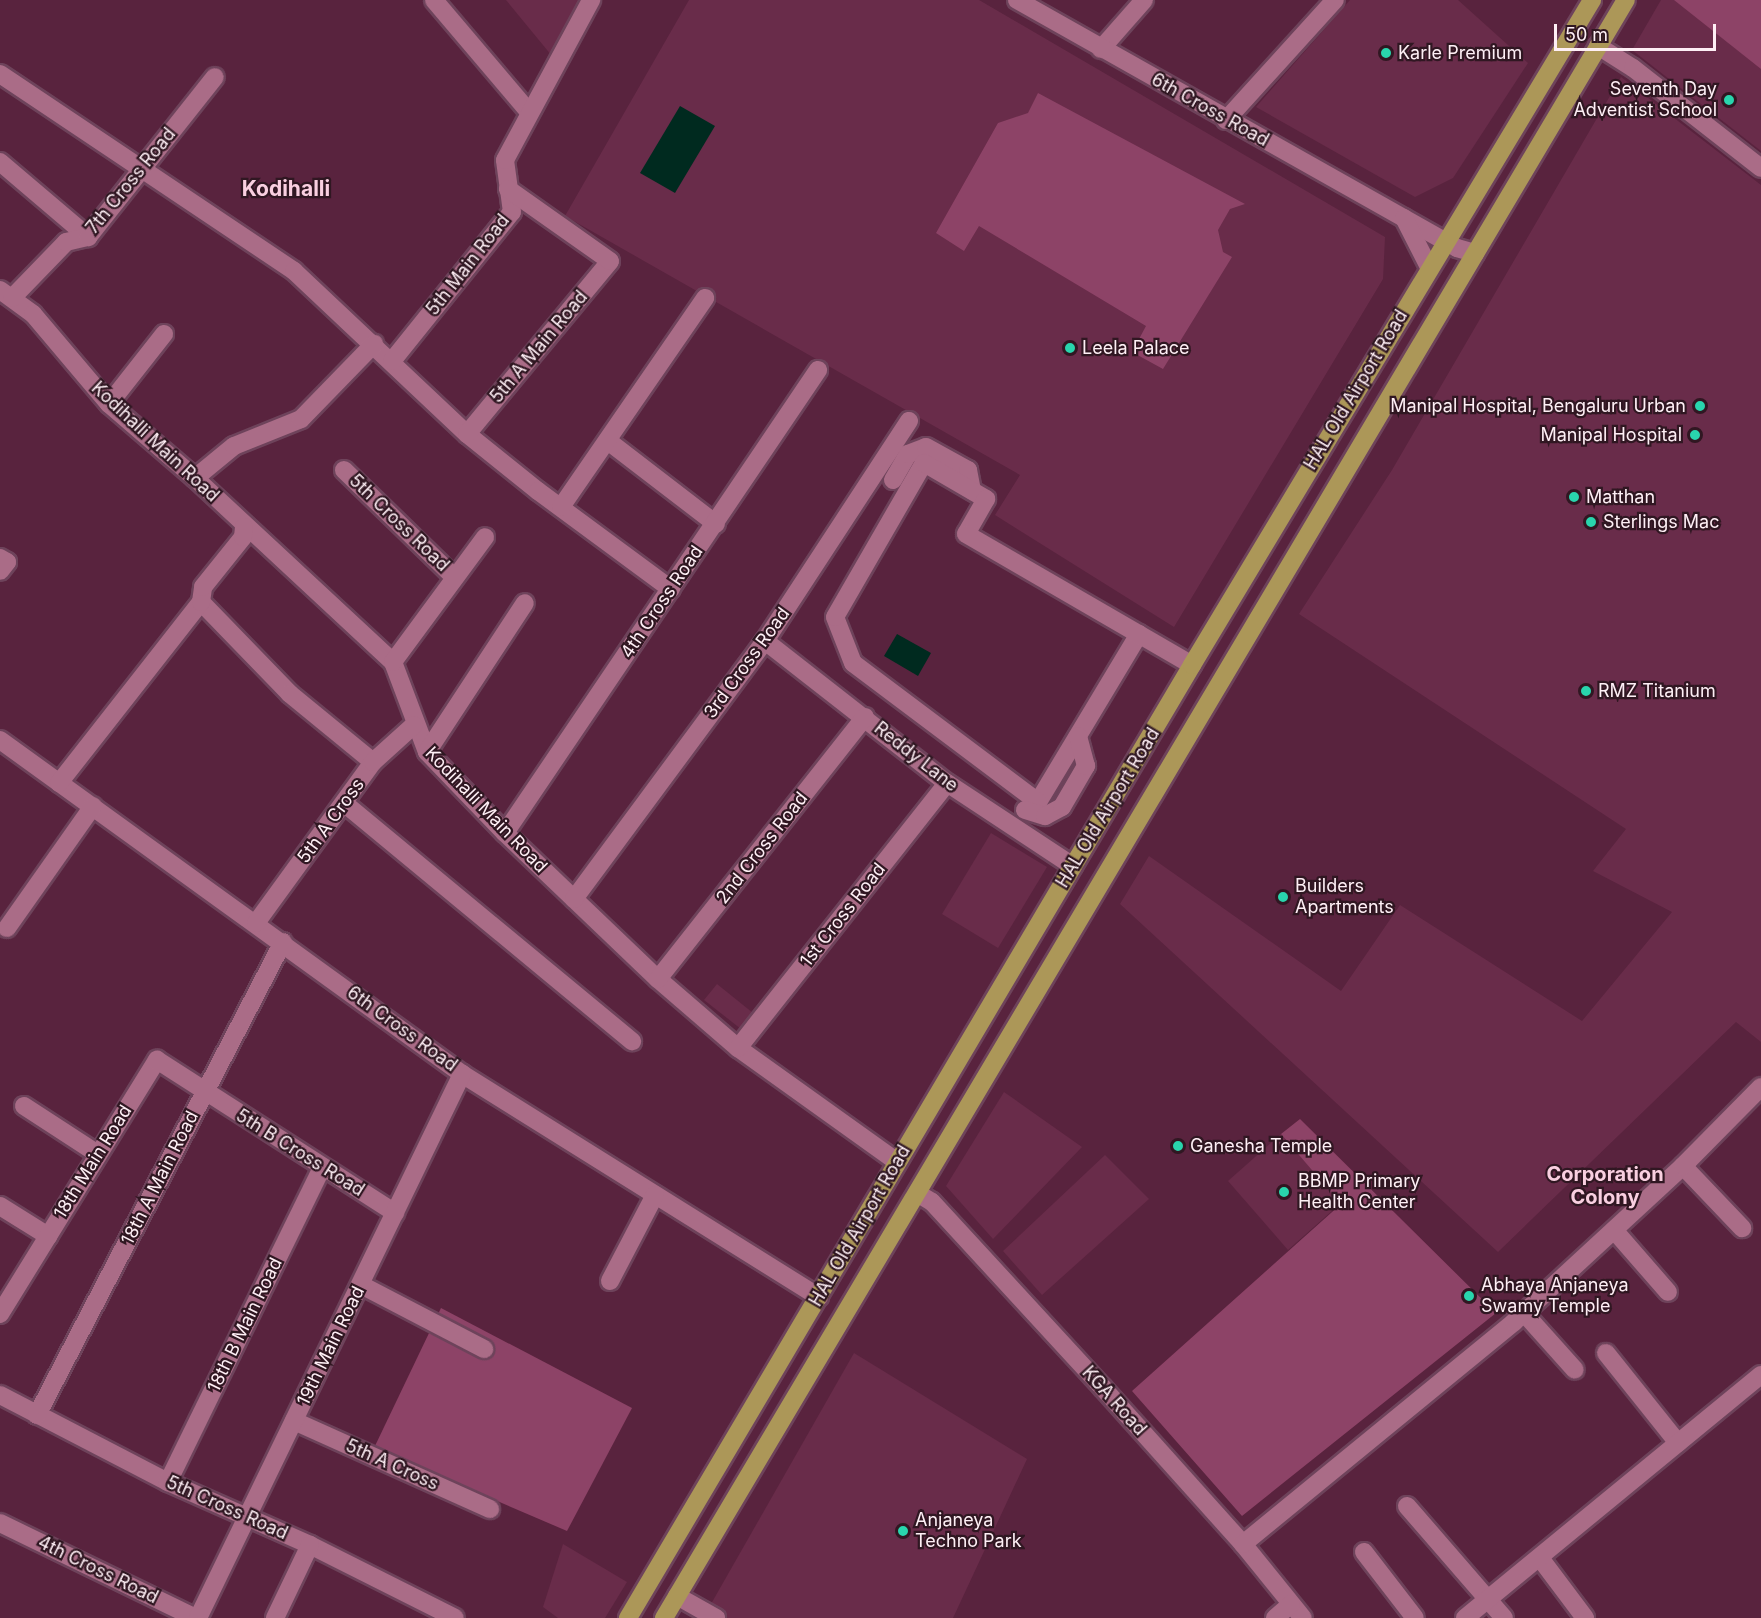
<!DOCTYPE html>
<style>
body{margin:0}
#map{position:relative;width:1761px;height:1618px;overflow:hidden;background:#59233e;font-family:Inter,sans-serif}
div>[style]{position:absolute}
.built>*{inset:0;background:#692c4a}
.green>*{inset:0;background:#8d4367}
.water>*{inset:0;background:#002a1f}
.roads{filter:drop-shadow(2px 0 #6e435b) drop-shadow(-2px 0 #6e435b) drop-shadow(0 2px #6e435b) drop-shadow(0 -2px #6e435b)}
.street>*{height:18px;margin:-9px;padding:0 9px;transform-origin:9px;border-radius:9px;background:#aa6c87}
.secondary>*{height:18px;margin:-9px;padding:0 9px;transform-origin:9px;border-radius:9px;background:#aa6c87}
.primary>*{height:18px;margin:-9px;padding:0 9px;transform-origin:9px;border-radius:9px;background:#ac9758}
.dots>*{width:16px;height:16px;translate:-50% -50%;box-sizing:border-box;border:3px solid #301722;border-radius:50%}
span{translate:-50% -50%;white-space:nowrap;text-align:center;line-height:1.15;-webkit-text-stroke:4.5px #301722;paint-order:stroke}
.poi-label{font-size:18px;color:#feeff5}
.left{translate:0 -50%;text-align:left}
.right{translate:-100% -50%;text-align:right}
.street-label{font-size:18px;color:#feeff5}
.neighbourhood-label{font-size:20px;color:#f9cfe0;font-weight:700}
.quarter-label{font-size:21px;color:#f9cfe0;font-weight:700}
.scale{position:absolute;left:1554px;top:24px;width:162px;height:27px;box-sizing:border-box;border:3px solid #feeff5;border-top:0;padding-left:8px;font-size:18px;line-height:21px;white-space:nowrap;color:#feeff5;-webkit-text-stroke:4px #301722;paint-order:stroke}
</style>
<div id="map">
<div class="built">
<div style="clip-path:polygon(506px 0,583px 0,552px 56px)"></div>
<div style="clip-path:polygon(689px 0,979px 0,1385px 237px,1383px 279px,1174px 627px,995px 515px,1020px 475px,565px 216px)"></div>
<div style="clip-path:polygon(1350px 0,1458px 0,1528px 63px,1453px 178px,1415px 197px,1256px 107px)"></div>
<div style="clip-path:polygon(1661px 0,1761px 0,1761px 151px,1632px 50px)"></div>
<div style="clip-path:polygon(1621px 77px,1761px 185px,1761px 1042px,1736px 1022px,1498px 1252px,1120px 904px,1149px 856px,1341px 991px,1400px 905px,1582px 1021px,1672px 912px,1593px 871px,1626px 829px,1299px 614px,1392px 470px)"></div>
<div style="clip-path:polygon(991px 833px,1047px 867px,998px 948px,942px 914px)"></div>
<div style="clip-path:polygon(717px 984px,753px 1013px,741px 1029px,704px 1000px)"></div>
<div style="clip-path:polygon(1004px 1092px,1082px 1147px,993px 1239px,946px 1186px)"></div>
<div style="clip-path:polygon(1281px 1134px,1341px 1203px,1288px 1250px,1228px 1181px)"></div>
<div style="clip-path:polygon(1105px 1155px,1149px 1199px,1042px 1295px,1003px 1251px)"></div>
<div style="clip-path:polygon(854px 1353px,1027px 1459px,953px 1618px,703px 1618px)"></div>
<div style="clip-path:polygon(563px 1544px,627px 1582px,605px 1618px,558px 1618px,543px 1607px)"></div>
</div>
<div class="green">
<div style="clip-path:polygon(1674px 0,1761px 0,1761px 69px)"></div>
<div style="clip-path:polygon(1038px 93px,1245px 204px,1230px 209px,1218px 230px,1223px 252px,1232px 257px,1163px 369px,1132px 352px,1146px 326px,979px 226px,964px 251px,936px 233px,998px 123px,1028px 113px)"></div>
<div style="clip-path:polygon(1300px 1119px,1496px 1313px,1242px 1516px,1132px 1391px,1341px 1204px,1281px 1134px)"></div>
<div style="clip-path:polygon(441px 1308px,632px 1408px,567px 1531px,374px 1448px)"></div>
</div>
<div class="water">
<div style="clip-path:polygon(680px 106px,715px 126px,675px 193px,640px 173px)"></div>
<div style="clip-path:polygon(897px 634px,931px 653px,918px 676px,884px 656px)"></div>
</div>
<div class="roads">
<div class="street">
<div style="left:434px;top:0;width:147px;rotate:49.7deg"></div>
<div style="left:1598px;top:46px;width:41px;rotate:32.2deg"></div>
<div style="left:1633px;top:68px;width:162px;rotate:38deg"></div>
<div style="left:1101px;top:49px;width:65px;rotate:-48.7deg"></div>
<div style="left:0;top:74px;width:354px;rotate:33.8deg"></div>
<div style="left:294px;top:271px;width:238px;rotate:43.3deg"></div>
<div style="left:467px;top:434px;width:91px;rotate:38.8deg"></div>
<div style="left:538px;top:491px;width:165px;rotate:36.4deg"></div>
<div style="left:1226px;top:120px;width:162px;rotate:-47.8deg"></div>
<div style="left:0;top:162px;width:116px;rotate:40.4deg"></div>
<div style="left:0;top:290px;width:41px;rotate:36deg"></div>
<div style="left:33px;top:314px;width:118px;rotate:49.8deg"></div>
<div style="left:109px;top:404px;width:113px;rotate:40.7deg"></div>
<div style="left:195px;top:478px;width:270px;rotate:42.9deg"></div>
<div style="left:393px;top:662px;width:96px;rotate:69.3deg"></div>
<div style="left:427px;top:752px;width:112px;rotate:46.1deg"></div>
<div style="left:505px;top:833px;width:211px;rotate:43.7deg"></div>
<div style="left:658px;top:979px;width:106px;rotate:40.8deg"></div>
<div style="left:738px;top:1048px;width:194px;rotate:35.6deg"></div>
<div style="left:12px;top:298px;width:78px;rotate:-46deg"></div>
<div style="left:66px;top:242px;width:23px;rotate:-13deg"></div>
<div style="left:88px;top:237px;width:204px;rotate:-51.6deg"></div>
<div style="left:392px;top:361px;width:191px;rotate:-51.2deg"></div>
<div style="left:512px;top:212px;width:52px;rotate:-97.7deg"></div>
<div style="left:505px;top:160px;width:182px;rotate:-61.7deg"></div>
<div style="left:109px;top:404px;width:89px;rotate:-51.8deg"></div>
<div style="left:467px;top:434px;width:224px;rotate:-50.4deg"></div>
<div style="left:610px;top:261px;width:125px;rotate:-144.8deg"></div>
<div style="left:608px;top:441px;width:136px;rotate:37.5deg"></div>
<div style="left:344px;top:470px;width:153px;rotate:44.2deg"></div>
<div style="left:195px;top:478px;width:50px;rotate:-39.4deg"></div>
<div style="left:234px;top:446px;width:72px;rotate:-21.9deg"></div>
<div style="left:301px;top:419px;width:105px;rotate:-45.8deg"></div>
<div style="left:893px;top:480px;width:30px;rotate:-60deg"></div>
<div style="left:908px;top:454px;width:19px;rotate:-21deg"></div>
<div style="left:926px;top:447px;width:48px;rotate:28.7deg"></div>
<div style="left:968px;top:470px;width:21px;rotate:79deg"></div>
<div style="left:561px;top:507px;width:254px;rotate:-55.4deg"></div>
<div style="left:0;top:558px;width:8px;rotate:30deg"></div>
<div style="left:7px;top:562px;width:11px;rotate:128deg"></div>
<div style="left:201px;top:602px;width:128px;rotate:45.9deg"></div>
<div style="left:290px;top:694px;width:107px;rotate:39.3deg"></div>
<div style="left:1139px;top:634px;width:196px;rotate:121deg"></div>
<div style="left:1038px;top:802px;width:231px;rotate:-143.1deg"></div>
<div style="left:853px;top:663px;width:49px;rotate:-111.4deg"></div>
<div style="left:835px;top:617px;width:178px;rotate:-60deg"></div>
<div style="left:924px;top:463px;width:72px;rotate:30.1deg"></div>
<div style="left:986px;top:499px;width:40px;rotate:119.7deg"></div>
<div style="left:966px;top:534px;width:261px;rotate:30.1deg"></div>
<div style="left:765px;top:641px;width:231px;rotate:38deg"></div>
<div style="left:947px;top:783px;width:151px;rotate:33.4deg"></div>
<div style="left:393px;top:662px;width:155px;rotate:-53.6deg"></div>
<div style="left:0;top:740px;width:570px;rotate:35.86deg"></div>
<div style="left:462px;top:1074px;width:421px;rotate:32deg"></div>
<div style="left:427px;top:752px;width:178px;rotate:-56.7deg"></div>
<div style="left:59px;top:783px;width:230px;rotate:-51.9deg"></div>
<div style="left:201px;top:602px;width:15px;rotate:-82deg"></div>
<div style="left:203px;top:587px;width:64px;rotate:-51.3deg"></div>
<div style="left:243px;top:537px;width:10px;rotate:-84deg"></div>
<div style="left:344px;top:803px;width:374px;rotate:39.6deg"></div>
<div style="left:1025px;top:810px;width:21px;rotate:17deg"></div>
<div style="left:1045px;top:816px;width:19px;rotate:-28deg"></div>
<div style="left:1062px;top:807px;width:48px;rotate:-59.7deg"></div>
<div style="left:1086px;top:766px;width:31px;rotate:-105deg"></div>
<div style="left:505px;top:833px;width:559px;rotate:-55.94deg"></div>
<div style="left:574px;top:899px;width:321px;rotate:-53.5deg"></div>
<div style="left:765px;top:641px;width:263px;rotate:-56.8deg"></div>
<div style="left:256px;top:923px;width:199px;rotate:-54deg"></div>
<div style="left:373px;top:762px;width:55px;rotate:-42.1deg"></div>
<div style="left:7px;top:928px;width:149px;rotate:-54.8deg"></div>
<div style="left:658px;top:979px;width:334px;rotate:-51.7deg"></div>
<div style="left:738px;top:1048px;width:337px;rotate:-51.7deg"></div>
<div style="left:24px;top:1106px;width:88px;rotate:33deg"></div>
<div style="left:1683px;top:1166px;width:86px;rotate:46.4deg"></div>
<div style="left:917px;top:1193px;width:17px;rotate:31deg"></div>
<div style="left:932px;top:1202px;width:253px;rotate:47.4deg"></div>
<div style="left:1103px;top:1388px;width:210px;rotate:48.1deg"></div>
<div style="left:1243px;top:1544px;width:95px;rotate:51deg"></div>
<div style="left:0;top:1206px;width:57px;rotate:32deg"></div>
<div style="left:1614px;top:1230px;width:82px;rotate:48.9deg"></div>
<div style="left:610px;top:1281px;width:97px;rotate:-62.4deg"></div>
<div style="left:361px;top:1285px;width:139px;rotate:27.5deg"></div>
<div style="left:1524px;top:1313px;width:76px;rotate:48.2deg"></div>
<div style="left:0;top:1314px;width:299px;rotate:-58.3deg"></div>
<div style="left:157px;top:1060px;width:283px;rotate:32.7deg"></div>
<div style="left:1606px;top:1353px;width:115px;rotate:51.3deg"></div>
<div style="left:0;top:1395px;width:189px;rotate:27.4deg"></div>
<div style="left:168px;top:1482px;width:155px;rotate:23.9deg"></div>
<div style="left:310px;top:1545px;width:162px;rotate:26.7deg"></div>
<div style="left:37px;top:1415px;width:533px;rotate:-62.52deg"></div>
<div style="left:294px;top:1421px;width:215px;rotate:24.2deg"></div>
<div style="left:168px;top:1482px;width:350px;rotate:-63.9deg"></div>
<div style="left:1407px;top:1506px;width:148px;rotate:49.1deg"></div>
<div style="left:0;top:1523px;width:218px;rotate:25.9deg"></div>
<div style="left:1243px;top:1544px;width:350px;rotate:-39.3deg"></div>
<div style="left:1514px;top:1322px;width:230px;rotate:-42.7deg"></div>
<div style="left:1683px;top:1166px;width:111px;rotate:-45.4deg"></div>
<div style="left:1364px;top:1552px;width:83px;rotate:52.3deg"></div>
<div style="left:1540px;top:1558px;width:75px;rotate:53.1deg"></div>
<div style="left:677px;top:1596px;width:45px;rotate:29.4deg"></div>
<div style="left:198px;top:1618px;width:605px;rotate:-64.11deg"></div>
<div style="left:275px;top:1618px;width:81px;rotate:-64.4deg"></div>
<div style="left:1275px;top:1618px;width:21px;rotate:-41deg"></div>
<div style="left:1465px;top:1618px;width:383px;rotate:-39.4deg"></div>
</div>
<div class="secondary">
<div style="left:1017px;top:0;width:505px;rotate:29.41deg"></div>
<div style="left:1457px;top:248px;width:19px;rotate:16deg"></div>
<div style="left:1404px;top:218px;width:55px;rotate:63deg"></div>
</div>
<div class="primary">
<div style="left:628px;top:1618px;width:1107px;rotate:-59.38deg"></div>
<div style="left:1192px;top:665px;width:776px;rotate:-58.97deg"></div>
<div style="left:664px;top:1618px;width:1882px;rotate:-59.27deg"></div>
</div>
</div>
<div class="dots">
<div style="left:1386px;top:53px;background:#29d5ad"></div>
<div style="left:1729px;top:100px;background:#29d5ad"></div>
<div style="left:1070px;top:348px;background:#29d5ad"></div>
<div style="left:1700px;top:406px;background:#29d5ad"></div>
<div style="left:1695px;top:435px;background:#29d5ad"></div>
<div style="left:1574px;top:497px;background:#29d5ad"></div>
<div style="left:1591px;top:522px;background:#29d5ad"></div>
<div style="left:1586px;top:691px;background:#29d5ad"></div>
<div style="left:1283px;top:897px;background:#29d5ad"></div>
<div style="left:1178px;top:1146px;background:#29d5ad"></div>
<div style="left:1284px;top:1192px;background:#29d5ad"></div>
<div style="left:1469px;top:1296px;background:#29d5ad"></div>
<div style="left:903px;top:1531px;background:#29d5ad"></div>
</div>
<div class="poi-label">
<span class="left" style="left:1398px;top:53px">Karle Premium</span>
<span class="right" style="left:1717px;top:100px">Seventh Day<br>Adventist School</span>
<span class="left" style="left:1082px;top:348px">Leela Palace</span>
<span class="right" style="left:1686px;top:406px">Manipal Hospital, Bengaluru Urban</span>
<span class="right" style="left:1682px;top:435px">Manipal Hospital</span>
<span class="left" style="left:1586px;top:497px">Matthan</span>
<span class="left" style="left:1603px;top:522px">Sterlings Mac</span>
<span class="left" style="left:1598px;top:691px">RMZ Titanium</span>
<span class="left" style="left:1295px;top:897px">Builders<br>Apartments</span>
<span class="left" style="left:1190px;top:1146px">Ganesha Temple</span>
<span class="left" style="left:1298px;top:1192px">BBMP Primary<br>Health Center</span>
<span class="left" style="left:1481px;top:1296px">Abhaya Anjaneya<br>Swamy Temple</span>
<span class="left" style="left:915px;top:1531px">Anjaneya<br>Techno Park</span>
</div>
<div class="street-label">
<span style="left:1210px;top:110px;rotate:29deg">6th Cross Road</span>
<span style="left:131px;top:181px;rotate:-51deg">7th Cross Road</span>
<span style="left:468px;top:265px;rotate:-52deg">5th Main Road</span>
<span style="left:539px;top:347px;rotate:-50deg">5th A Main Road</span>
<span style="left:1356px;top:390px;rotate:-59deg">HAL Old Airport Road</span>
<span style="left:155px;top:442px;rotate:43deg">Kodihalli Main Road</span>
<span style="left:399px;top:523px;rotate:44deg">5th Cross Road</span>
<span style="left:662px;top:602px;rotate:-56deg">4th Cross Road</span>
<span style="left:747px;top:663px;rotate:-54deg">3rd Cross Road</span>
<span style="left:916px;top:757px;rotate:38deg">Reddy Lane</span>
<span style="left:1108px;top:808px;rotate:-59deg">HAL Old Airport Road</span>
<span style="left:486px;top:810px;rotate:46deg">Kodihalli Main Road</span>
<span style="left:331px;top:821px;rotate:-54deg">5th A Cross</span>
<span style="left:762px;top:848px;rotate:-52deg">2nd Cross Road</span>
<span style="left:843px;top:915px;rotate:-52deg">1st Cross Road</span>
<span style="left:402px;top:1029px;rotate:36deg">6th Cross Road</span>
<span style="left:300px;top:1153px;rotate:32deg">5th B Cross Road</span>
<span style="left:93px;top:1162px;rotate:-58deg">18th Main Road</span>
<span style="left:160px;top:1178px;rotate:-63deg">18th A Main Road</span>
<span style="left:860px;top:1226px;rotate:-60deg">HAL Old Airport Road</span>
<span style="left:245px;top:1325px;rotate:-64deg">18th B Main Road</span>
<span style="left:331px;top:1346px;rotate:-64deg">19th Main Road</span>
<span style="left:1114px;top:1401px;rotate:48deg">KGA Road</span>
<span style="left:392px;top:1465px;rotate:24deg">5th A Cross</span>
<span style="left:227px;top:1508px;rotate:24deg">5th Cross Road</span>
<span style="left:98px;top:1570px;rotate:26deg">4th Cross Road</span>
</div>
<div class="neighbourhood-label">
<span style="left:1605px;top:1186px">Corporation<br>Colony</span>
</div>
<div class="quarter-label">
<span style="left:286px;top:189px">Kodihalli</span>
</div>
<div class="scale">50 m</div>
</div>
